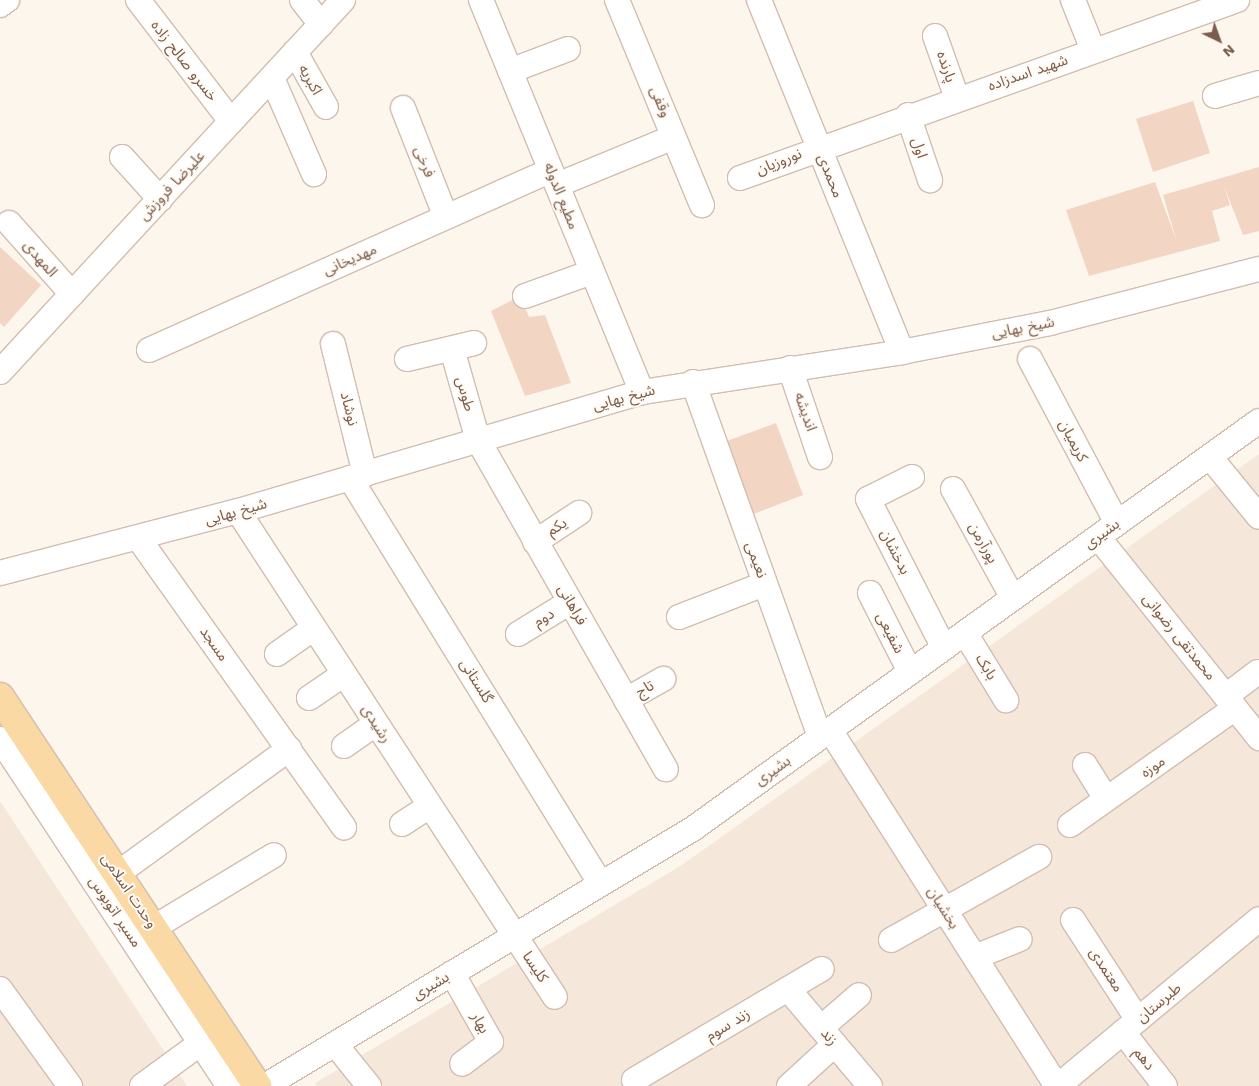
<!DOCTYPE html>
<meta charset="utf-8">
<style>
body{margin:0}
#map{position:relative;width:1259px;height:1086px;overflow:hidden;background:#fdf6ec;font-family:"Work Sans","Noto Sans Arabic",sans-serif}
div>[style]{position:absolute}
.residential>*{inset:0;background:#f5e8da}
.building>*{inset:0;background:#f3d5c3}
.roads{filter:drop-shadow(1px 0 #d1beb0) drop-shadow(-1px 0 #d1beb0) drop-shadow(0 1px #d1beb0) drop-shadow(0 -1px #d1beb0)}
.minor>*{height:24px;margin:-12px;padding:0 12px;transform-origin:12px;border-radius:12px;background:#fff}
.major>*{height:28px;margin:-14px;padding:0 14px;transform-origin:14px;border-radius:14px;background:#fbd9a5}
span{translate:-50% -50%;white-space:nowrap;text-align:center;line-height:1.15;-webkit-text-stroke:4px #fffaf3;paint-order:stroke}
.street-label{font-size:15px;color:#7a5c4d}
.north{position:absolute;left:1194px;top:15px;width:50px;height:50px;-webkit-text-stroke:4px #fffaf3;paint-order:stroke;rotate:138deg;font-size:14px;font-weight:700;line-height:20px;text-align:center;color:#7a5c4d}
.north::after{content:'';display:block;margin:auto;width:18px;height:22px;background:#7a5c4d;clip-path:polygon(50% 0,100% 100%,50% 72%,0 100%)}
</style>
<div id="map">
<div class="residential">
<div style="clip-path:polygon(1259px 454px,1259px 1086px,317px 1086px,315px 1083px,682px 865px)"></div>
<div style="clip-path:polygon(0 801px,187px 1086px,0 1086px)"></div>
</div>
<div class="building">
<div style="clip-path:polygon(1193px 101px,1210px 153px,1153px 172px,1136px 119px)"></div>
<div style="clip-path:polygon(1259px 167px,1259px 231px,1243px 235px,1224px 186px,1230px 205px,1212px 211px,1220px 241px,1089px 276px,1066px 210px,1155px 182px,1177px 242px,1163px 195px)"></div>
<div style="clip-path:polygon(0 247px,41px 285px,4px 327px,0 323px)"></div>
<div style="clip-path:polygon(520px 296px,529px 317px,545px 315px,571px 383px,525px 396px,491px 311px)"></div>
<div style="clip-path:polygon(776px 423px,803px 495px,751px 515px,724px 442px)"></div>
</div>
<div class="roads">
<div class="minor">
<div style="left:138px;top:0;width:153px;rotate:52.5deg"></div>
<div style="left:302px;top:0;width:31px;rotate:52deg"></div>
<div style="left:481px;top:0;width:424px;rotate:67.7deg"></div>
<div style="left:617px;top:0;width:222px;rotate:67.5deg"></div>
<div style="left:759px;top:0;width:380px;rotate:67.9deg"></div>
<div style="left:1073px;top:0;width:54px;rotate:68.2deg"></div>
<div style="left:0;top:5px;width:9px;rotate:-36deg"></div>
<div style="left:935px;top:36px;width:66px;rotate:70.5deg"></div>
<div style="left:295px;top:52px;width:63px;rotate:60.6deg"></div>
<div style="left:510px;top:71px;width:62px;rotate:-20.8deg"></div>
<div style="left:272px;top:78px;width:105px;rotate:66.4deg"></div>
<div style="left:1215px;top:96px;width:46px;rotate:-16.5deg"></div>
<div style="left:403px;top:108px;width:117px;rotate:68.5deg"></div>
<div style="left:908px;top:115px;width:69px;rotate:71.3deg"></div>
<div style="left:122px;top:157px;width:57px;rotate:47.9deg"></div>
<div style="left:740px;top:178px;width:528px;rotate:-19.7deg"></div>
<div style="left:557px;top:185px;width:126px;rotate:-22.3deg"></div>
<div style="left:9px;top:223px;width:95px;rotate:48.4deg"></div>
<div style="left:525px;top:296px;width:71px;rotate:-19.7deg"></div>
<div style="left:333px;top:344px;width:134px;rotate:76.2deg"></div>
<div style="left:452px;top:349px;width:95px;rotate:74.1deg"></div>
<div style="left:478px;top:440px;width:379px;rotate:60.3deg"></div>
<div style="left:149px;top:350px;width:440px;rotate:-24.1deg"></div>
<div style="left:407px;top:359px;width:69px;rotate:-13.4deg"></div>
<div style="left:1030px;top:359px;width:186px;rotate:62.1deg"></div>
<div style="left:790px;top:368px;width:94px;rotate:71.4deg"></div>
<div style="left:0;top:372px;width:506px;rotate:-47.32deg"></div>
<div style="left:693px;top:382px;width:377px;rotate:70.3deg"></div>
<div style="left:1210px;top:457px;width:77px;rotate:50.8deg"></div>
<div style="left:912px;top:477px;width:49px;rotate:153.4deg"></div>
<div style="left:868px;top:499px;width:167px;rotate:63deg"></div>
<div style="left:350px;top:478px;width:477px;rotate:58.3deg"></div>
<div style="left:953px;top:489px;width:124px;rotate:61.2deg"></div>
<div style="left:238px;top:511px;width:580px;rotate:56.89deg"></div>
<div style="left:1098px;top:537px;width:258px;rotate:51.3deg"></div>
<div style="left:139px;top:539px;width:354px;rotate:54.6deg"></div>
<div style="left:535px;top:542px;width:53px;rotate:-33.4deg"></div>
<div style="left:0;top:573px;width:246px;rotate:-14.6deg"></div>
<div style="left:238px;top:511px;width:421px;rotate:-16.4deg"></div>
<div style="left:642px;top:392px;width:263px;rotate:-8.7deg"></div>
<div style="left:902px;top:352px;width:151px;rotate:-11.1deg"></div>
<div style="left:1050px;top:323px;width:216px;rotate:-14.5deg"></div>
<div style="left:870px;top:593px;width:89px;rotate:63.1deg"></div>
<div style="left:679px;top:617px;width:91px;rotate:-21.2deg"></div>
<div style="left:965px;top:633px;width:79px;rotate:58.5deg"></div>
<div style="left:518px;top:634px;width:61px;rotate:-31.6deg"></div>
<div style="left:277px;top:654px;width:45px;rotate:-35.1deg"></div>
<div style="left:1226px;top:696px;width:40px;rotate:-37deg"></div>
<div style="left:309px;top:698px;width:42px;rotate:-34.4deg"></div>
<div style="left:626px;top:700px;width:43px;rotate:-29.6deg"></div>
<div style="left:830px;top:730px;width:422px;rotate:57.5deg"></div>
<div style="left:0;top:739px;width:416px;rotate:56.6deg"></div>
<div style="left:344px;top:746px;width:39px;rotate:-35deg"></div>
<div style="left:1085px;top:765px;width:40px;rotate:58deg"></div>
<div style="left:402px;top:824px;width:33px;rotate:-33deg"></div>
<div style="left:1070px;top:825px;width:202px;rotate:-35.3deg"></div>
<div style="left:117px;top:874px;width:213px;rotate:-36deg"></div>
<div style="left:1073px;top:920px;width:119px;rotate:57deg"></div>
<div style="left:153px;top:928px;width:141px;rotate:-31.1deg"></div>
<div style="left:891px;top:940px;width:170px;rotate:-29.3deg"></div>
<div style="left:975px;top:957px;width:48px;rotate:-21.8deg"></div>
<div style="left:452px;top:973px;width:79px;rotate:60.5deg"></div>
<div style="left:491px;top:1042px;width:36px;rotate:143deg"></div>
<div style="left:0;top:989px;width:120px;rotate:54.2deg"></div>
<div style="left:788px;top:989px;width:127px;rotate:49.8deg"></div>
<div style="left:821px;top:1028px;width:50px;rotate:-41deg"></div>
<div style="left:1123px;top:1032px;width:68px;rotate:52.1deg"></div>
<div style="left:335px;top:1044px;width:54px;rotate:51deg"></div>
<div style="left:634px;top:1080px;width:218px;rotate:-30.6deg"></div>
<div style="left:142px;top:1086px;width:88px;rotate:-36.2deg"></div>
<div style="left:265px;top:1086px;width:501px;rotate:-31.02deg"></div>
<div style="left:694px;top:828px;width:696px;rotate:-35.77deg"></div>
<div style="left:789px;top:1086px;width:62px;rotate:-42.4deg"></div>
<div style="left:1058px;top:1086px;width:261px;rotate:-39.7deg"></div>
</div>
<div class="major">
<div style="left:0;top:697px;width:466px;rotate:56.5deg"></div>
</div>
</div>
<div class="street-label">
<span style="left:184px;top:61px;rotate:52deg">خسرو صالح زاده</span>
<span style="left:946px;top:67px;rotate:71deg">پارنده</span>
<span style="left:1028px;top:73px;rotate:-19deg">شهید اسدزاده</span>
<span style="left:310px;top:80px;rotate:61deg">اکبریه</span>
<span style="left:660px;top:102px;rotate:67deg">وقفی</span>
<span style="left:919px;top:148px;rotate:72deg">اول</span>
<span style="left:424px;top:162px;rotate:68deg">فرخی</span>
<span style="left:779px;top:162px;rotate:-22deg">نوروزیان</span>
<span style="left:830px;top:176px;rotate:68deg">محمدی</span>
<span style="left:172px;top:186px;rotate:-47deg">علیرضا فروزش</span>
<span style="left:561px;top:196px;rotate:68deg">مطیع الدوله</span>
<span style="left:40px;top:259px;rotate:49deg">المهدی</span>
<span style="left:350px;top:260px;rotate:-24deg">مهدیخانی</span>
<span style="left:1023px;top:328px;rotate:-11deg">شیخ بهایی</span>
<span style="left:465px;top:394px;rotate:74deg">طوس</span>
<span style="left:624px;top:398px;rotate:-15deg">شیخ بهایی</span>
<span style="left:349px;top:409px;rotate:76deg">نوشاد</span>
<span style="left:805px;top:412px;rotate:71deg">اندیشه</span>
<span style="left:1073px;top:441px;rotate:62deg">کریمیان</span>
<span style="left:236px;top:512px;rotate:-16deg">شیخ بهایی</span>
<span style="left:557px;top:527px;rotate:-33deg">یکم</span>
<span style="left:1102px;top:534px;rotate:-36deg">بشیری</span>
<span style="left:983px;top:543px;rotate:61deg">پورآرمن</span>
<span style="left:895px;top:552px;rotate:63deg">بدخشان</span>
<span style="left:756px;top:560px;rotate:70deg">نعیمی</span>
<span style="left:572px;top:605px;rotate:60deg">فراهانی</span>
<span style="left:544px;top:618px;rotate:-31deg">دوم</span>
<span style="left:890px;top:633px;rotate:63deg">شفیعی</span>
<span style="left:1179px;top:637px;rotate:51deg">محمدتقی رضوانی</span>
<span style="left:214px;top:644px;rotate:55deg">مسجد</span>
<span style="left:986px;top:667px;rotate:59deg">بابک</span>
<span style="left:476px;top:681px;rotate:58deg">گلستانی</span>
<span style="left:645px;top:689px;rotate:-30deg">تاج</span>
<span style="left:376px;top:724px;rotate:57deg">رشیدی</span>
<span style="left:1153px;top:767px;rotate:-35deg">موزه</span>
<span style="left:773px;top:771px;rotate:-36deg">بشیری</span>
<span style="left:129px;top:891px;rotate:56deg">وحدت اسلامی</span>
<span style="left:943px;top:908px;rotate:58deg">بخشیان</span>
<span style="left:115px;top:912px;rotate:56deg">مسیر اتوبوس</span>
<span style="left:535px;top:967px;rotate:56deg">کلیسا</span>
<span style="left:1106px;top:970px;rotate:57deg">معتمدی</span>
<span style="left:431px;top:986px;rotate:-31deg">بشیری</span>
<span style="left:1159px;top:1003px;rotate:-40deg">طبرستان</span>
<span style="left:480px;top:1023px;rotate:61deg">بهار</span>
<span style="left:728px;top:1025px;rotate:-31deg">زند سوم</span>
<span style="left:829px;top:1037px;rotate:50deg">زند</span>
<span style="left:1144px;top:1059px;rotate:52deg">دهم</span>
</div>
<div class="north">N</div>
</div>
